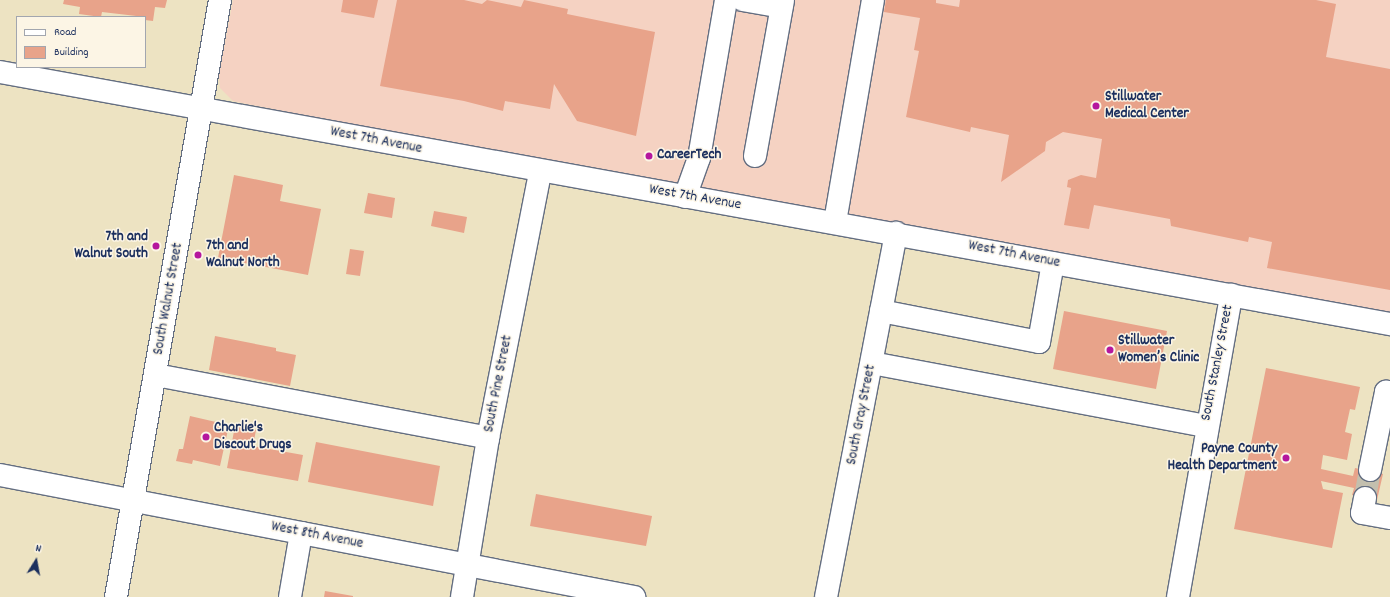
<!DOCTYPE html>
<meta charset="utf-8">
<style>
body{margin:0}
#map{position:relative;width:1390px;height:597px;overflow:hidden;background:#ede3c2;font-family:Dekko,sans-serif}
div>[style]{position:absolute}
.built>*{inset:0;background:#f5d2c2}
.building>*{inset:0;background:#e8a38a}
.minor-tunnel>*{height:22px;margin-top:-11px;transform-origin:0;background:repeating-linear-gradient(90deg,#c3bfae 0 22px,transparent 0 33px)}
.roads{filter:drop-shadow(1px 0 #646e81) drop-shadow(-1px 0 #646e81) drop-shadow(0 1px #646e81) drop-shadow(0 -1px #646e81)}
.minor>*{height:22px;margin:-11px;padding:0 11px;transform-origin:11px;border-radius:11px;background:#fff}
.dots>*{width:11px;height:11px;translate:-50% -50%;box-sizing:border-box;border:2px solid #fcf5e5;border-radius:50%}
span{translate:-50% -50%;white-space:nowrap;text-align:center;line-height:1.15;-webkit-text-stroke:3px #fcf5e5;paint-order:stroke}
.poi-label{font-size:15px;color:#1b2f5e;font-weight:700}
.left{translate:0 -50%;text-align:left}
.right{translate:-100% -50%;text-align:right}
.street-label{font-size:15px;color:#1b2f5e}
.legend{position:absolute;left:16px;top:16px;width:130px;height:52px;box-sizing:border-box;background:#fcf5e5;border:1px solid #a2a6af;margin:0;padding:5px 7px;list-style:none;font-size:12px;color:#1b2f5e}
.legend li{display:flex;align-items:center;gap:8px;height:20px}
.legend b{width:20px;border:1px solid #a2a6af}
.north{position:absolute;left:16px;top:541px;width:40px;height:40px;-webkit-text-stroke:3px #fcf5e5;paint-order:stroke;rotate:11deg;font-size:11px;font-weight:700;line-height:16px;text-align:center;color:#1b2f5e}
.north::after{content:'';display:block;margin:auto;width:14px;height:18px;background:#1b2f5e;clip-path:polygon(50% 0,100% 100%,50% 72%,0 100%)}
</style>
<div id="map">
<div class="built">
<div style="clip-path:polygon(233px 0,1390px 0,1390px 325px,781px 212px,233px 101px,220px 88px,219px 75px)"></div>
</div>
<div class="building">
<div style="clip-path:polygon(64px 0,167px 0,165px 8px,155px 7px,153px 21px,145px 20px,145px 17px,102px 12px,101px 17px,79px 14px,80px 7px,63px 4px)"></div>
<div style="clip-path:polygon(343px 0,378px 0,374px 18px,341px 12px)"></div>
<div style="clip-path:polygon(397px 0,464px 0,482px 4px,487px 0,521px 7px,524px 0,568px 9px,567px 14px,655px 32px,636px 136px,577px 121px,554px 84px,550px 109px,505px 101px,503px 111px,464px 101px,380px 86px)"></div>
<div style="clip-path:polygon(886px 0,936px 0,936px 3px,959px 7px,960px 0,1316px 0,1336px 4px,1326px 57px,1390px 69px,1390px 290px,1267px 268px,1272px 242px,1249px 237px,1248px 242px,1171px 226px,1170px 219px,1094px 205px,1089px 229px,1064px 225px,1071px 188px,1067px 187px,1068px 180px,1081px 175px,1096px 178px,1102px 139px,1063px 132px,1046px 142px,1045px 151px,1001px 182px,1009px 135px,971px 127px,970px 132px,906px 117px,919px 51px,914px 50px,920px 18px,884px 12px)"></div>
<div style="clip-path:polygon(234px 175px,283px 185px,280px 201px,321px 209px,308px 275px,218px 258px)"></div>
<div style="clip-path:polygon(368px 193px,395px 198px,392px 218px,364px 213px)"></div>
<div style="clip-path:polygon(434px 211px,467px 217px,464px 233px,431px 226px)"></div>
<div style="clip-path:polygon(350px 249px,364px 251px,360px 276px,346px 274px)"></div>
<div style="clip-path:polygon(1064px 311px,1167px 331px,1156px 389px,1053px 369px)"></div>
<div style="clip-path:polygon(215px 336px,276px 348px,276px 351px,296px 355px,290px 386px,209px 370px)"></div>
<div style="clip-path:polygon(1266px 368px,1360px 387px,1355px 410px,1350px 409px,1345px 432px,1352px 434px,1347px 460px,1323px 455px,1321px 469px,1353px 476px,1355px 468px,1383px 474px,1377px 500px,1352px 495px,1354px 488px,1321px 481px,1323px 489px,1343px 493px,1332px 548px,1234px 529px)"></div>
<div style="clip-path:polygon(190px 416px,229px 425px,220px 466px,193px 460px,192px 464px,176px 461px,179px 449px,183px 449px)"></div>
<div style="clip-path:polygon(235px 426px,256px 430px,253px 446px,303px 455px,298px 481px,227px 468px)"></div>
<div style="clip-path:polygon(316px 442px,440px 466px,433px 506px,308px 482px)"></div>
<div style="clip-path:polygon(536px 494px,652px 516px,646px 546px,530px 526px)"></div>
<div style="clip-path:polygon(325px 591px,353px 596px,353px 597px,324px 597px)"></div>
</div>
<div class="minor-tunnel">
<div style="left:1365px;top:498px;width:28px;rotate:-80deg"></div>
</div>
<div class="roads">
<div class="minor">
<div style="left:743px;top:0;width:39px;rotate:10deg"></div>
<div style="left:0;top:72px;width:1413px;rotate:10.28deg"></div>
<div style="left:755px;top:156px;width:158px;rotate:-79.8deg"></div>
<div style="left:685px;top:197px;width:41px;rotate:-70.3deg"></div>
<div style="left:699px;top:158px;width:160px;rotate:-80.3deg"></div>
<div style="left:835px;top:222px;width:225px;rotate:-80.3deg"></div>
<div style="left:881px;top:311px;width:161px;rotate:11.1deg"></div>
<div style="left:1039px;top:342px;width:80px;rotate:-80deg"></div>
<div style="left:872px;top:363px;width:340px;rotate:10.7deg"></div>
<div style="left:156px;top:375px;width:338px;rotate:10.7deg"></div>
<div style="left:1370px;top:470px;width:80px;rotate:-78.4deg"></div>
<div style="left:1386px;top:392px;width:4px"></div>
<div style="left:0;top:475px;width:646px;rotate:10.89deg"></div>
<div style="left:1365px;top:498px;width:15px;rotate:101deg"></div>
<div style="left:1362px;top:513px;width:28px;rotate:10deg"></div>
<div style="left:116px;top:597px;width:606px;rotate:-80.12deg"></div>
<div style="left:290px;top:597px;width:65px;rotate:-80.2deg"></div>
<div style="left:462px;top:597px;width:161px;rotate:-80.7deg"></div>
<div style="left:488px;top:438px;width:271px;rotate:-78.9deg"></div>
<div style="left:826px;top:597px;width:371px;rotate:-79.1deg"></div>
<div style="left:1178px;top:597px;width:307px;rotate:-80deg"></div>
</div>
</div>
<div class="dots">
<div style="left:1096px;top:106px;background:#b5179e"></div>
<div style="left:649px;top:156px;background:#b5179e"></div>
<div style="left:156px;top:246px;background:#b5179e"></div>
<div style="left:198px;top:255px;background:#b5179e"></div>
<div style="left:1110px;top:350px;background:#b5179e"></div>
<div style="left:206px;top:437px;background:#b5179e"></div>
<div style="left:1286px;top:458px;background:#b5179e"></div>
</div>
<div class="poi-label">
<span class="left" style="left:1105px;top:106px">Stillwater<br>Medical Center</span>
<span class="left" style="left:657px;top:156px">CareerTech</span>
<span class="right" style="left:148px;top:246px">7th and<br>Walnut South</span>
<span class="left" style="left:206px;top:255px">7th and<br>Walnut North</span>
<span class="left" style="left:1118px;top:350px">Stillwater<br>Women’s Clinic</span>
<span class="left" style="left:214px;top:437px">Charlie's<br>Discout Drugs</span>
<span class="right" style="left:1277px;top:458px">Payne County<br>Health Department</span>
</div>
<div class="street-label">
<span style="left:376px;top:141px;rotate:11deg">West 7th Avenue</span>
<span style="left:695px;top:198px;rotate:10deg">West 7th Avenue</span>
<span style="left:1014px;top:255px;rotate:11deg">West 7th Avenue</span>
<span style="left:169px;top:299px;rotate:-80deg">South Walnut Street</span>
<span style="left:1218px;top:363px;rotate:-79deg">South Stanley Street</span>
<span style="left:499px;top:384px;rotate:-79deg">South Pine Street</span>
<span style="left:862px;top:415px;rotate:-79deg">South Gray Street</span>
<span style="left:317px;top:536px;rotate:11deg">West 8th Avenue</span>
</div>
<ul class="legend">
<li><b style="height:5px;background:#fff"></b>Road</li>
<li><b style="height:11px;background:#e8a38a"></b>Building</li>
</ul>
<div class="north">N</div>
</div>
